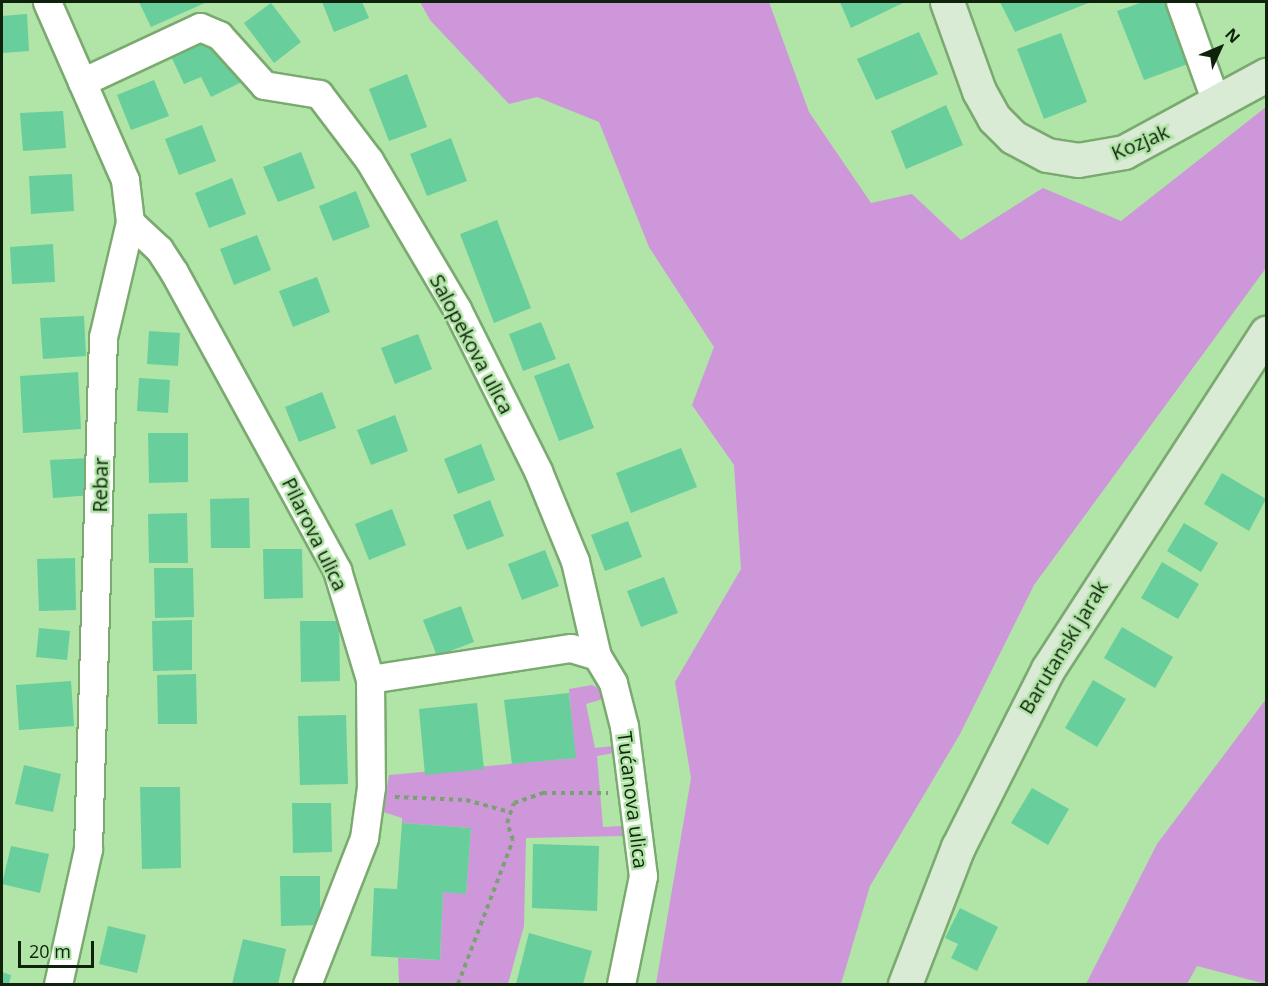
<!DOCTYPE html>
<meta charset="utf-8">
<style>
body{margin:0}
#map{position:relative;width:1268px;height:986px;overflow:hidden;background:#b1e4a7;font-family:"Open Sans",sans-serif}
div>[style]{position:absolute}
.green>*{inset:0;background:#ce97da}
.building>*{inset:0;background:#68ce9c}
.path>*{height:4px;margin-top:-2px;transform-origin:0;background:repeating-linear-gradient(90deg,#79a171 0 4.5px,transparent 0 9px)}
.roads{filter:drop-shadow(2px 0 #7aaa70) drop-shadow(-2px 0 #7aaa70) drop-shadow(0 2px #7aaa70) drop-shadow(0 -2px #7aaa70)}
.street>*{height:27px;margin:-13.5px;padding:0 13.5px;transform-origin:13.5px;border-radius:13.5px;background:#fff}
.secondary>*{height:33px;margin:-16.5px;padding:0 16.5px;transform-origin:16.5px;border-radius:16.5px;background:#d9ead5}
span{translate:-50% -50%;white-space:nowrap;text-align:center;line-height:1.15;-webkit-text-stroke:5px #b1e4a7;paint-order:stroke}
.street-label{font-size:20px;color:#0f220b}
.frame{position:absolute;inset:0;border:3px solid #0f220b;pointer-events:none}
.north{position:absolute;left:1190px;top:18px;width:60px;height:60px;-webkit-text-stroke:4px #b1e4a7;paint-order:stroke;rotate:46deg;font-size:16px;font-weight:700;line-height:24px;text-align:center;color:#0f220b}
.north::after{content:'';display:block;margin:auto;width:21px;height:27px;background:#0f220b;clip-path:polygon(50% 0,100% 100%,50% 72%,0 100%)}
.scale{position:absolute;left:18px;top:941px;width:76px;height:27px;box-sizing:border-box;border:3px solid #0f220b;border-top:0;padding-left:8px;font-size:18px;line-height:21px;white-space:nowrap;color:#0f220b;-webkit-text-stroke:4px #b1e4a7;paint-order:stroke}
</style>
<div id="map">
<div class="green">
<div style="clip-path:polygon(420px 2px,769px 2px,809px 112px,871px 203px,912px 194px,961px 240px,1043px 188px,1121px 221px,1266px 107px,1266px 268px,1034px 585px,960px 734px,870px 886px,841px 984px,656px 984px,691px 778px,675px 682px,741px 569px,734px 465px,692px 405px,714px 347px,649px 247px,599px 122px,537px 97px,509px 104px,430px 20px)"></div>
<div style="clip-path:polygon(592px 685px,600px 689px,603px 699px,586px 704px,595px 748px,613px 746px,614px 753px,597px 756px,603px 827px,622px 826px,623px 836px,526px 838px,524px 926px,508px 984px,399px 984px,398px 958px,440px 960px,443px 892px,466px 893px,471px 828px,402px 823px,402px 818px,383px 812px,389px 775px,575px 758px,569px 689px)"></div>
<div style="clip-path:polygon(1266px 699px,1266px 984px,1197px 966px,1187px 984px,1086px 984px,1157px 844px)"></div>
</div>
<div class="building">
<div style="clip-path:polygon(139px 2px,207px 2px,151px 27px)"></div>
<div style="clip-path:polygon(322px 2px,362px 2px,369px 18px,334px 32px)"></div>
<div style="clip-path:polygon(840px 2px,905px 2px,851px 28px)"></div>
<div style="clip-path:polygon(1000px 2px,1091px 2px,1015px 32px)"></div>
<div style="clip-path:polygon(1143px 2px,1164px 2px,1188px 64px,1144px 80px,1117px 11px)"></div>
<div style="clip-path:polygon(271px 3px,301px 42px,274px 63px,244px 23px)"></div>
<div style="clip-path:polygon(27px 14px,29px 51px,2px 53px,2px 16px)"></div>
<div style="clip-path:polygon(919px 32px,938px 74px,876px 100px,857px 59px)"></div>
<div style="clip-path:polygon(1061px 33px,1087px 102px,1044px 119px,1017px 49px)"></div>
<div style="clip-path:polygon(210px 36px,250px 78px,211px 97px,201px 77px,184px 84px,170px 54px)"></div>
<div style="clip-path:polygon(407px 74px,427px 127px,389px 141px,369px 89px)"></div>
<div style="clip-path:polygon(154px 80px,169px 116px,131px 130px,117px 95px)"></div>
<div style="clip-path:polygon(946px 105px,963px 145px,906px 169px,891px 131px)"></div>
<div style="clip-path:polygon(63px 111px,66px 148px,23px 151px,20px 113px)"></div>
<div style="clip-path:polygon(202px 125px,216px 161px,179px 175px,165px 139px)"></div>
<div style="clip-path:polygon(451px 138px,467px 181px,427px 196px,410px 154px)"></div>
<div style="clip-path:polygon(301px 152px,315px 188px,278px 202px,263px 167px)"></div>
<div style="clip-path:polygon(72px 174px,74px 211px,31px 214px,29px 176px)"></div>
<div style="clip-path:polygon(232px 178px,246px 214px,209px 228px,195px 193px)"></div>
<div style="clip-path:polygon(356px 191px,370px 227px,333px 241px,319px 206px)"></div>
<div style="clip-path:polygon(497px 220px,531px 308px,494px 323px,460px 234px)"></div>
<div style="clip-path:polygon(257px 235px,271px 270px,234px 285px,220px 249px)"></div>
<div style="clip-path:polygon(53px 244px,55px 282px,12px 284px,10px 247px)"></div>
<div style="clip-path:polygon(317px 277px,330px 312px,293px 327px,279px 291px)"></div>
<div style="clip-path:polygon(84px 316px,86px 356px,43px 359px,40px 318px)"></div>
<div style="clip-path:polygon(541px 322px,556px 359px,523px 371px,509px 334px)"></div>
<div style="clip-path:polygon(149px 331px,180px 333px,178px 366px,147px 364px)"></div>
<div style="clip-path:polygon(418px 334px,432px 369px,395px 384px,381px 348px)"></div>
<div style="clip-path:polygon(569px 363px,594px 428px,559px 441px,534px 376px)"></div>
<div style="clip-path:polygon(78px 372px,81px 429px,23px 433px,20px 376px)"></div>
<div style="clip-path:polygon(139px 378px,170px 380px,168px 413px,137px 411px)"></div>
<div style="clip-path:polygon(322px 392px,336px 428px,299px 442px,285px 407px)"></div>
<div style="clip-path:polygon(395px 415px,408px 451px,371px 465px,357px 430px)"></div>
<div style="clip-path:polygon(148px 433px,188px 433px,188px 482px,149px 483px)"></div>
<div style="clip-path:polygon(481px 444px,495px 480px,458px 494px,444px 459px)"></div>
<div style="clip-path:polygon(681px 448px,697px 487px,631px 513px,616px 473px)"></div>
<div style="clip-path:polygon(89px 458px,92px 495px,53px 498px,50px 460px)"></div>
<div style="clip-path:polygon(1222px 473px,1266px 499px,1249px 531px,1204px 504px)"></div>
<div style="clip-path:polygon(249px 498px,250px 548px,211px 548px,210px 499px)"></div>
<div style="clip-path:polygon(490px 500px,504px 536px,467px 550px,453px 515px)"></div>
<div style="clip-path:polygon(392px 509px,406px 545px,369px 560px,355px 524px)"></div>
<div style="clip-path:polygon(187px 513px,188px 563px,149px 563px,148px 514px)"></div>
<div style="clip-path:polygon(628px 521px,642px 557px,605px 571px,591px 535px)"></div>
<div style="clip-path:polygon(1184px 523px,1218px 543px,1201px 572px,1167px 551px)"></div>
<div style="clip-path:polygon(263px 549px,302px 549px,303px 598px,264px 599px)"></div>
<div style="clip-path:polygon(545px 550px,559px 586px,522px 600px,508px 564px)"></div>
<div style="clip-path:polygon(75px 558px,76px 610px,39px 611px,37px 559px)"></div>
<div style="clip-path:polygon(1162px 562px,1199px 584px,1178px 619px,1141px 598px)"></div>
<div style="clip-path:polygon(154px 568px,193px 568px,194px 617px,155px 618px)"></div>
<div style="clip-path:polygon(664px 577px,678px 613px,641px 627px,627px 591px)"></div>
<div style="clip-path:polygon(461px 606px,474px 642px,437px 656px,423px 620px)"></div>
<div style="clip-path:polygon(192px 620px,192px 670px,153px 671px,152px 621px)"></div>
<div style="clip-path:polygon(300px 621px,339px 621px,340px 681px,301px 682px)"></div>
<div style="clip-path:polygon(1122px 627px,1173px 657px,1155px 688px,1104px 658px)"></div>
<div style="clip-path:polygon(39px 628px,70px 631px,67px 660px,36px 657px)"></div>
<div style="clip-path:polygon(196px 674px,197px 724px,158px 724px,157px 675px)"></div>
<div style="clip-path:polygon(1093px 680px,1126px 699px,1097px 747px,1065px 728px)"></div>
<div style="clip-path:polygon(71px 681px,74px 726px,19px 730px,16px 685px)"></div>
<div style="clip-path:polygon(569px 693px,576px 758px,512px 764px,504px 700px)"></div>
<div style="clip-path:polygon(477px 703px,484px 769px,425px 775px,419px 709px)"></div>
<div style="clip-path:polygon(346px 715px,348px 784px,300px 785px,298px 716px)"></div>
<div style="clip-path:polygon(24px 765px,61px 774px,53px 812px,15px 804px)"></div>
<div style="clip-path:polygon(140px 787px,180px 787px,181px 868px,142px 869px)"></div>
<div style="clip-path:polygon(1032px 788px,1069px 809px,1048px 845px,1011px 823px)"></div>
<div style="clip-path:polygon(292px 803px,331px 803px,332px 852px,293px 853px)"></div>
<div style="clip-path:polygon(402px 823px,471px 828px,466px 894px,443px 892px,440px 960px,371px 956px,374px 888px,397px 889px)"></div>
<div style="clip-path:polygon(533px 844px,599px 846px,597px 911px,532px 908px)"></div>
<div style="clip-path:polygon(11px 846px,49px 854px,40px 893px,2px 884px)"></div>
<div style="clip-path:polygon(280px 876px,320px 876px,320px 925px,281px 926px)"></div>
<div style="clip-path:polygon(960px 908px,998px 927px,977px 971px,951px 958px,958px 944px,945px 938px)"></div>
<div style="clip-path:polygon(108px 926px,146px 935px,137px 973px,99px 964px)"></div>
<div style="clip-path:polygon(529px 933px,592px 951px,583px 984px,516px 984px)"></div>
<div style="clip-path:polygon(243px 939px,286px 949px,278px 984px,232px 984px)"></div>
<div style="clip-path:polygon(2px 972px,11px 975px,9px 984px,2px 984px)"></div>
</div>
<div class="path">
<div style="left:395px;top:797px;width:71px;rotate:2.4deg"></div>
<div style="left:466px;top:800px;width:46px;rotate:15.3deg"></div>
<div style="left:458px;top:984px;width:154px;rotate:-69.1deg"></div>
<div style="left:513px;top:840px;width:18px;rotate:-109deg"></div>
<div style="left:507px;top:823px;width:21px;rotate:-71deg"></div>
<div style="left:514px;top:803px;width:31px;rotate:-19deg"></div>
<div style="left:543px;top:793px;width:65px"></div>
</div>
<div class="roads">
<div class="street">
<div style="left:47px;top:2px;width:194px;rotate:66.3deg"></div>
<div style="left:125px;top:180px;width:42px;rotate:83.2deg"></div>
<div style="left:130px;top:222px;width:118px;rotate:103.2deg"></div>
<div style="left:103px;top:337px;width:512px;rotate:91.68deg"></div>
<div style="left:88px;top:849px;width:138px;rotate:102.5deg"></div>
<div style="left:1180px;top:2px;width:109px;rotate:70.2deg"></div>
<div style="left:82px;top:82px;width:130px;rotate:-25deg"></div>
<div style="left:200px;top:27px;width:21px;rotate:23deg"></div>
<div style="left:219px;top:35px;width:67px;rotate:48deg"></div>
<div style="left:264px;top:85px;width:56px;rotate:9.3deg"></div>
<div style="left:319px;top:94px;width:83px;rotate:52.9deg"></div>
<div style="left:369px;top:160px;width:173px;rotate:59.4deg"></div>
<div style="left:457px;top:309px;width:181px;rotate:63.4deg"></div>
<div style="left:538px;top:471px;width:97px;rotate:67.7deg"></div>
<div style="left:575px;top:561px;width:98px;rotate:77deg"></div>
<div style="left:130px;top:222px;width:40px;rotate:43deg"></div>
<div style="left:159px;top:249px;width:27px;rotate:57deg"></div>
<div style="left:174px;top:272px;width:340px;rotate:61.3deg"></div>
<div style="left:337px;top:570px;width:114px;rotate:73.2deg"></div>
<div style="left:370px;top:679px;width:108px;rotate:89.5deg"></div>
<div style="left:371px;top:787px;width:51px;rotate:97.8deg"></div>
<div style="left:364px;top:838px;width:157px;rotate:111.3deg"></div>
<div style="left:370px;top:679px;width:203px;rotate:-8.8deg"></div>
<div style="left:571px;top:648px;width:27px;rotate:17deg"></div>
<div style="left:597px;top:656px;width:31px;rotate:59deg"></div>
<div style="left:613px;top:683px;width:44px;rotate:75.7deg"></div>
<div style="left:624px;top:726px;width:151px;rotate:82.8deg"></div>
<div style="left:643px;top:876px;width:110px;rotate:101.5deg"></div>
</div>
<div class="secondary">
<div style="left:947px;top:2px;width:95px;rotate:70.2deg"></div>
<div style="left:979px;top:91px;width:31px;rotate:61deg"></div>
<div style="left:994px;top:118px;width:27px;rotate:45deg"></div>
<div style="left:1013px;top:137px;width:38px;rotate:28deg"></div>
<div style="left:1047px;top:155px;width:31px;rotate:9deg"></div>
<div style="left:1078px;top:160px;width:47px;rotate:-9.9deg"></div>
<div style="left:1124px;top:152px;width:162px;rotate:-28.5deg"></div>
<div style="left:905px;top:984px;width:147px;rotate:-68.9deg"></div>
<div style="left:958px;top:847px;width:199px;rotate:-63.2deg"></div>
<div style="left:1048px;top:669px;width:401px;rotate:-57deg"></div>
</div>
</div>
<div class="street-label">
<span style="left:1140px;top:142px;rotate:-23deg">Kozjak</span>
<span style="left:472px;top:344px;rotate:62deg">Salopekova ulica</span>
<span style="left:100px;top:485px;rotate:-89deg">Rebar</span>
<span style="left:315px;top:534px;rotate:64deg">Pilarova ulica</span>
<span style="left:1063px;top:647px;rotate:-59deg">Barutanski jarak</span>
<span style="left:633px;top:800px;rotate:83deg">Tućanova ulica</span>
</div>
<div class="frame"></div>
<div class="north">N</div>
<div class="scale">20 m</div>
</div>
